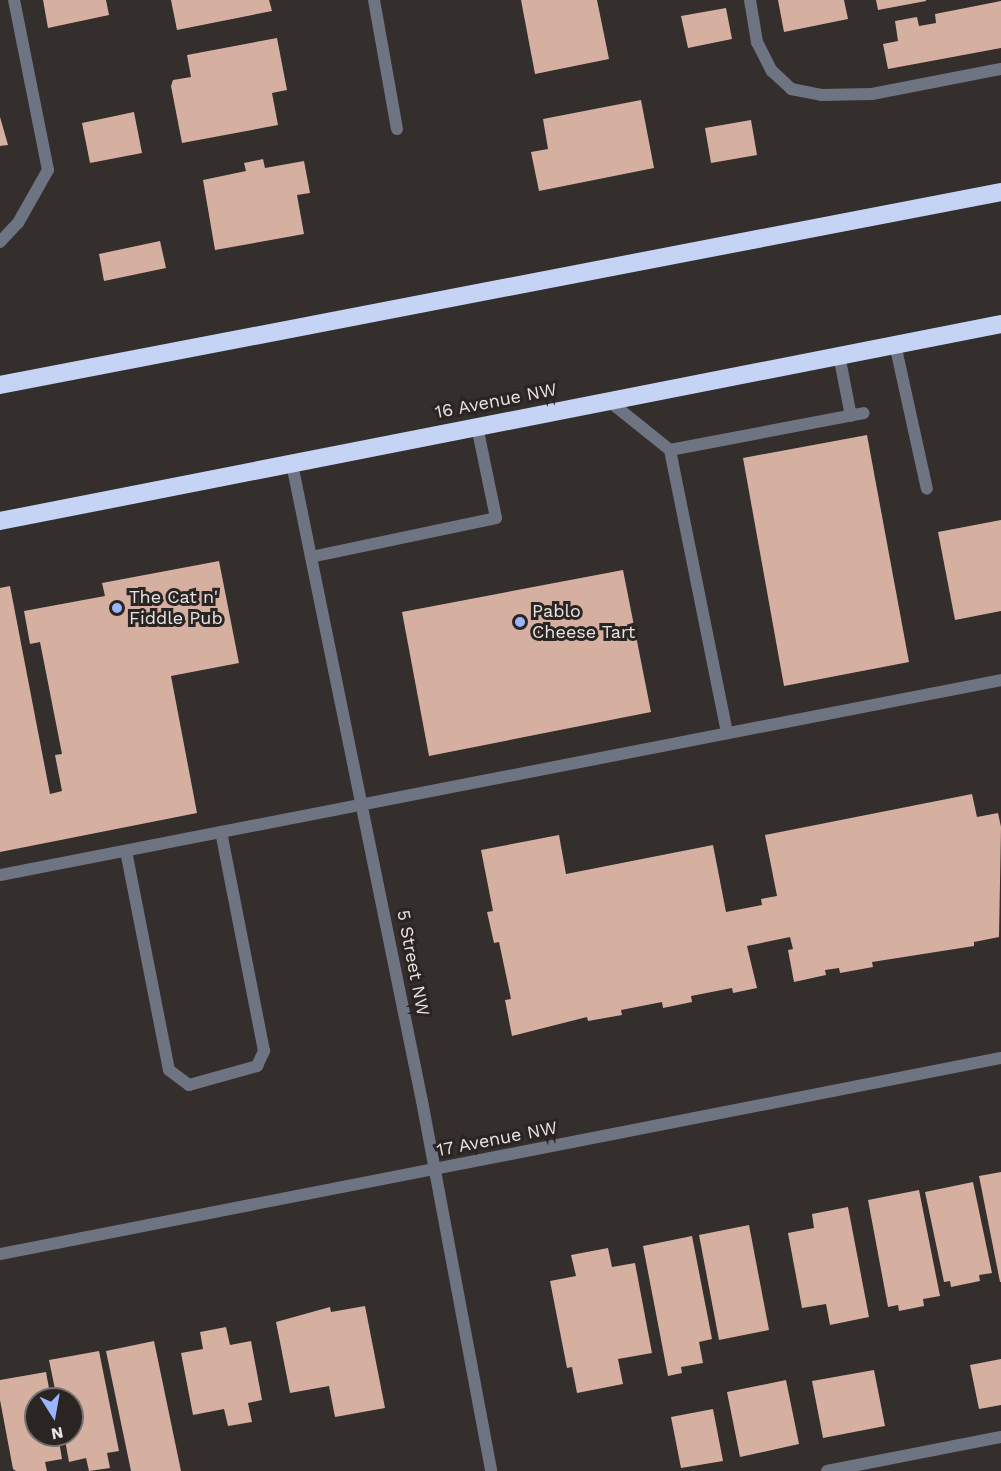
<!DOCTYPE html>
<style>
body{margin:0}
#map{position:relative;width:1001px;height:1471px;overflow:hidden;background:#342e2c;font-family:"Work Sans",sans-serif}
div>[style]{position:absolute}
.building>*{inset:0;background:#d5b0a1}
.lane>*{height:12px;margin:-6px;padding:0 6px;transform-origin:6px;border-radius:6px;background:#6e7482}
.street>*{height:12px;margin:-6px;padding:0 6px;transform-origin:6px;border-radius:6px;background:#6e7482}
.highway>*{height:18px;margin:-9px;padding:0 9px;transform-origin:9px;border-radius:9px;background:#c5d3f5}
.dots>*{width:16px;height:16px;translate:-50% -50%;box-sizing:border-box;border:3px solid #2a2422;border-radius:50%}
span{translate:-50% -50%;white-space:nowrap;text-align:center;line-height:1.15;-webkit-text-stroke:6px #2a2422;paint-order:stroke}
.street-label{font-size:18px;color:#e9e5e4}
.poi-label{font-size:18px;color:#e9e5e4}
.left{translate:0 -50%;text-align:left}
.north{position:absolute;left:24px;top:1387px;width:60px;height:60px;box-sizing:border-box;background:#2a2422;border:2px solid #767170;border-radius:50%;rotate:169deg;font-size:16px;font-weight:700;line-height:24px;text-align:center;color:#e9e5e4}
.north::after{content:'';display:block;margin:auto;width:21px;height:27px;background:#99b5fd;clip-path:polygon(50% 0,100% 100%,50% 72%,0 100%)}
</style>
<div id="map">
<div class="building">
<div style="clip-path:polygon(43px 0,106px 0,109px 15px,48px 28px)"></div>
<div style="clip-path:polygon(171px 0,269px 0,272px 11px,177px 30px)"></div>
<div style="clip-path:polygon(521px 0,597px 0,609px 59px,535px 74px)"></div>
<div style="clip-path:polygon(778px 0,844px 0,848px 19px,784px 32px)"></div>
<div style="clip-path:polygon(876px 0,926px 0,926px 1px,878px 10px)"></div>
<div style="clip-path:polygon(1001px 1px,1001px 48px,888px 69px,883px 44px,898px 41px,895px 21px,917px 17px,919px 26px,936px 23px,935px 14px)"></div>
<div style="clip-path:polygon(726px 8px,732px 39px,688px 48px,681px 16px)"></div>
<div style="clip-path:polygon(277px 38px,287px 90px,272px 93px,278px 125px,182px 143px,171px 86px,173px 80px,191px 77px,187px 55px)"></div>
<div style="clip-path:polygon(641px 100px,654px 168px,539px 191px,531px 152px,548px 149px,543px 119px)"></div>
<div style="clip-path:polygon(134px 112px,142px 153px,90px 163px,82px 123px)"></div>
<div style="clip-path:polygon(0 117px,8px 145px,0 146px)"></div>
<div style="clip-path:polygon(751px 120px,757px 155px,711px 163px,705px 128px)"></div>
<div style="clip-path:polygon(263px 159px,265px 168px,304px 161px,310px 193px,297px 195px,304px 234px,215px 250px,203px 180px,246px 171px,244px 163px)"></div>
<div style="clip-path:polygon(160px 241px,166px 268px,104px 281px,99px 254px)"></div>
<div style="clip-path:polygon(867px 435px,909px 662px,784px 686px,743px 458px)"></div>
<div style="clip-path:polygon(1001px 520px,1001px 611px,955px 620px,938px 532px)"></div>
<div style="clip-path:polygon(219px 561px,239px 663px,171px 676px,197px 813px,0 852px,0 588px,10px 586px,50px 794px,62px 791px,55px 755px,62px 754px,40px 642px,30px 644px,24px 611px,105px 596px,102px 583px)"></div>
<div style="clip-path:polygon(623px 570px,651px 712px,429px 756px,402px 612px)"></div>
<div style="clip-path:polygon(972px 794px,977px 817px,998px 813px,1001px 827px,999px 937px,974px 942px,974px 946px,872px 962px,873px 967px,840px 973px,839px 968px,825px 970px,826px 975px,794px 982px,788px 950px,793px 949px,790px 937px,747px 946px,757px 988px,733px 993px,732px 988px,691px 996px,692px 1002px,663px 1008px,662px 1002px,621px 1010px,622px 1015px,588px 1021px,587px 1017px,512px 1036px,505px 1000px,511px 999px,499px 942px,494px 943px,487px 912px,493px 911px,481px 850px,559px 835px,566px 874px,713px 845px,726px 912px,762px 905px,761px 899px,777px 896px,765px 835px)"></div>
<div style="clip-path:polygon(1001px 1172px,1001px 1282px,1000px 1282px,979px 1176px)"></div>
<div style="clip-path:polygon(973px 1182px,992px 1273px,979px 1275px,980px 1281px,951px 1287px,950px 1281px,944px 1282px,925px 1192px)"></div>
<div style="clip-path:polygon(919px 1190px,940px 1296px,923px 1299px,924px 1306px,899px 1311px,898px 1305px,888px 1307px,868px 1200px)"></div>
<div style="clip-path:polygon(848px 1207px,869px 1317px,830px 1325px,826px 1304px,802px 1308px,788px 1233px,814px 1228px,812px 1214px)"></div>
<div style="clip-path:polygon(749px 1225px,769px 1330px,719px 1340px,699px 1235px)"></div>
<div style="clip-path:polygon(692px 1236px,712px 1339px,699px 1342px,703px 1363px,681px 1367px,682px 1373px,668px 1376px,643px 1246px)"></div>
<div style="clip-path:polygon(608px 1248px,612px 1267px,635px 1263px,652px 1353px,618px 1359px,623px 1384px,577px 1393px,572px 1367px,567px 1368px,550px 1281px,576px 1276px,571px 1255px)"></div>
<div style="clip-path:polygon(365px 1306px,385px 1408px,335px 1417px,329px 1386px,290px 1393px,276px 1322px,330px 1307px,331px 1312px)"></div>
<div style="clip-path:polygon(226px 1327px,230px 1345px,251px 1341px,262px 1400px,248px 1403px,252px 1422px,228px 1426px,224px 1409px,193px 1415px,181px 1353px,203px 1349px,200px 1332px)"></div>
<div style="clip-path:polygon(154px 1341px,181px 1471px,131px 1471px,106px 1351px)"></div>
<div style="clip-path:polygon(99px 1351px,119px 1451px,107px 1453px,110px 1468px,89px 1471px,86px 1458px,69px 1462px,64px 1435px,72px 1435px,72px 1399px,57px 1399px,49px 1360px)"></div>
<div style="clip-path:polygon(1001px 1359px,1001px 1405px,979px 1409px,970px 1365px)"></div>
<div style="clip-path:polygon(874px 1370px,885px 1426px,823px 1438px,812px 1381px)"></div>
<div style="clip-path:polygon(46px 1372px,51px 1399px,36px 1399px,36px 1435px,58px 1435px,62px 1459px,45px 1462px,47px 1471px,16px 1471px,13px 1469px,0 1400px,0 1380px)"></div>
<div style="clip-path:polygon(786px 1380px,799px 1444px,740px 1457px,727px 1392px)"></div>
<div style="clip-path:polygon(713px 1409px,723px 1461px,681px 1468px,671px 1417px)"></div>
</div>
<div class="lane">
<div style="left:750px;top:0;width:43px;rotate:80.5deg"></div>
<div style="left:757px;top:42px;width:33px;rotate:63deg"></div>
<div style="left:772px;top:71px;width:26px;rotate:43deg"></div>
<div style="left:791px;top:89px;width:31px;rotate:11deg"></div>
<div style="left:821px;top:95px;width:51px;rotate:-1.1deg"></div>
<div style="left:872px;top:94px;width:131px;rotate:-11deg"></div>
<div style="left:0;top:242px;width:26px;rotate:-47deg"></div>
<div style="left:18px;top:223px;width:61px;rotate:-60.5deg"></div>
<div style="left:48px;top:170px;width:173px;rotate:-101.3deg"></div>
<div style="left:895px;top:344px;width:148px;rotate:77.6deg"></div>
<div style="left:839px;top:355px;width:62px;rotate:78.9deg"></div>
<div style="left:609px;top:401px;width:78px;rotate:38.8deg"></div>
<div style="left:670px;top:450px;width:289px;rotate:78.6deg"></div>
<div style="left:670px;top:450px;width:197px;rotate:-10.8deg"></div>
<div style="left:311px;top:557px;width:189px;rotate:-11.9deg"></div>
<div style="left:496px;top:518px;width:94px;rotate:-101.7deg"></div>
<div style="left:126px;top:851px;width:223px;rotate:78.9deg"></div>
<div style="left:169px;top:1070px;width:25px;rotate:37deg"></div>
<div style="left:189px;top:1085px;width:71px;rotate:-15.6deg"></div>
<div style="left:257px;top:1066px;width:17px;rotate:-65deg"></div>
<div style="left:264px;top:1051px;width:223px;rotate:-101.1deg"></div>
<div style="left:0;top:875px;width:1020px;rotate:-11.02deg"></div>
<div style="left:827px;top:1471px;width:177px;rotate:-11.1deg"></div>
</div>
<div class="street">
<div style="left:374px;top:0;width:131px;rotate:79.9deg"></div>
<div style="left:292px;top:464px;width:650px;rotate:78.47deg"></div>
<div style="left:422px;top:1101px;width:376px;rotate:79.4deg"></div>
<div style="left:0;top:1254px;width:1020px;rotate:-11.08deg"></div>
</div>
<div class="highway">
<div style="left:0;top:385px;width:1019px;rotate:-10.91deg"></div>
<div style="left:0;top:521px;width:1020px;rotate:-11.13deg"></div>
</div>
<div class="dots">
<div style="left:117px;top:608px;background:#99b5fd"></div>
<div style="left:520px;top:622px;background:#99b5fd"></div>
</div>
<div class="street-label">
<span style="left:496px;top:401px;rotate:-11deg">16 Avenue NW</span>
<span style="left:413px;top:963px;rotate:79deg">5 Street NW</span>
<span style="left:497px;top:1139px;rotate:-11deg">17 Avenue NW</span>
</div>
<div class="poi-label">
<span class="left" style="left:129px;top:608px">The Cat n'<br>Fiddle Pub</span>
<span class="left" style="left:532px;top:622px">Pablo<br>Cheese Tart</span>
</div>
<div class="north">N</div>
</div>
